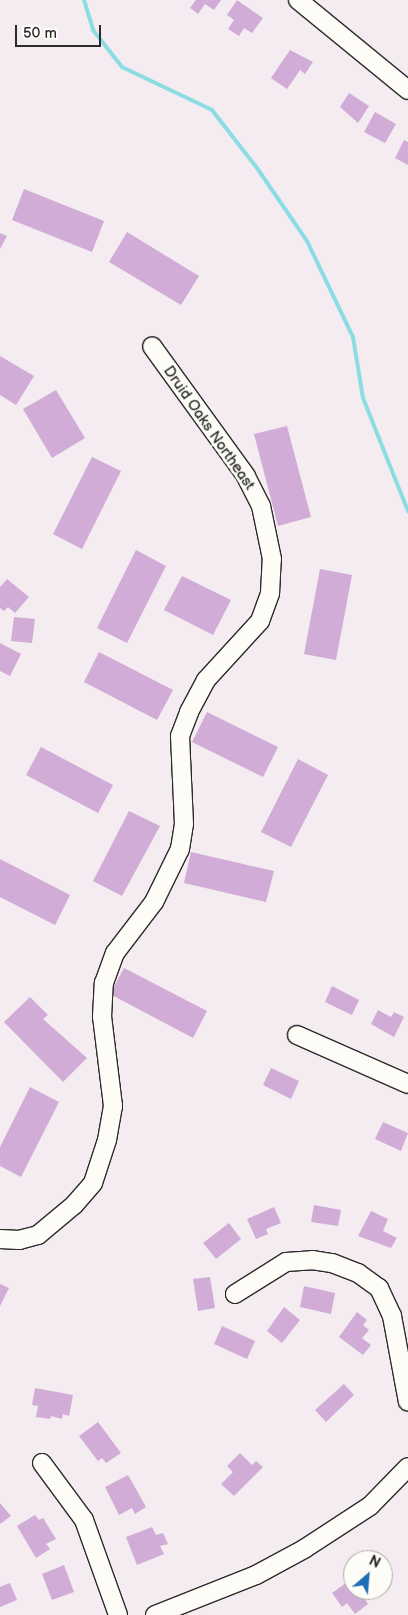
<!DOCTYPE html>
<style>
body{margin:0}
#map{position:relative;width:408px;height:1615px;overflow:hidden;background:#f4ecf0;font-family:"Balsamiq Sans",sans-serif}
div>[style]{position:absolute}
.stream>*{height:4px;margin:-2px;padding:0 2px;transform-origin:2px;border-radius:2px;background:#8cdde3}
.building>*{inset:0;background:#d0acd6}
.roads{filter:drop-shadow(1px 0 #2b2b2b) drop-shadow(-1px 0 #2b2b2b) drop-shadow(0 1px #2b2b2b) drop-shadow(0 -1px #2b2b2b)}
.minor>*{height:18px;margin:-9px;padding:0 9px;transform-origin:9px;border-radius:9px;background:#fdfcf7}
span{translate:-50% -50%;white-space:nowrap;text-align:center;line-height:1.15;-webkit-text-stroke:5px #fdfcf7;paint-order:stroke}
.street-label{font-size:15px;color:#2b2b2b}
.north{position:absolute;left:343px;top:1550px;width:50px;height:50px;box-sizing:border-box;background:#fdfcf7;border:1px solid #a9a8a5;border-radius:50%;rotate:27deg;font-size:14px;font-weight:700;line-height:20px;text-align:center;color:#2b2b2b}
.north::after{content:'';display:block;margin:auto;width:18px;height:22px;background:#1f6fb2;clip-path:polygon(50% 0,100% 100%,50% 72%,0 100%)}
.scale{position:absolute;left:15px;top:25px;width:86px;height:22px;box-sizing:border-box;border:2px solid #2b2b2b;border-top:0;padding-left:6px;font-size:15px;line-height:18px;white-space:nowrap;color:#2b2b2b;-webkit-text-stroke:4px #fdfcf7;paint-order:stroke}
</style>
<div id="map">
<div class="stream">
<div style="left:84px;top:0;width:31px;rotate:73deg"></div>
<div style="left:93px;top:30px;width:47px;rotate:51.9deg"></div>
<div style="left:122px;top:67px;width:100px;rotate:25.5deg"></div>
<div style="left:212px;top:110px;width:73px;rotate:52.2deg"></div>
<div style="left:257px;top:168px;width:88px;rotate:55.6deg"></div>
<div style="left:307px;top:241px;width:106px;rotate:64.4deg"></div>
<div style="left:353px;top:337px;width:62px;rotate:80.7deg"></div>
<div style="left:363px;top:398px;width:122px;rotate:68.3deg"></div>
</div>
<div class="building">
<div style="clip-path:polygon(196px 0,221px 0,214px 10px,205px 4px,198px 14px,190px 8px)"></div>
<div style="clip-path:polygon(237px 0,263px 18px,252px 33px,244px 28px,239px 36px,228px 29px,234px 20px,227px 15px)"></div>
<div style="clip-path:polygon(290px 50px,313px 62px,305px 74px,300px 70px,287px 89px,271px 78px)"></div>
<div style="clip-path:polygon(349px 93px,369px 106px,358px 123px,340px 107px)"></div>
<div style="clip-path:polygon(375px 112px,396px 124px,385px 143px,364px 132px)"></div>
<div style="clip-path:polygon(404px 140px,408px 142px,408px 165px,395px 158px)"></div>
<div style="clip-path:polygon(24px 189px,104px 221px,92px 252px,12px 220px)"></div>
<div style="clip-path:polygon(127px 232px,199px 276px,181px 305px,109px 262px)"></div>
<div style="clip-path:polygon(0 233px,7px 236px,0 249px)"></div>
<div style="clip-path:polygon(0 356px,34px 376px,16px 405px,0 395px)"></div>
<div style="clip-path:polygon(56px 390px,85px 438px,52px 458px,23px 409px)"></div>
<div style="clip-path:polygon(287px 426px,311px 517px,278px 526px,254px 434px)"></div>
<div style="clip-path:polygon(92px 457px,121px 471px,82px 549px,53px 534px)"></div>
<div style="clip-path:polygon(136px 550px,166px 566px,127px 643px,97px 628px)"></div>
<div style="clip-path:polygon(320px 569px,352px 575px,336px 660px,304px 654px)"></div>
<div style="clip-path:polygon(182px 576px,231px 600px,213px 635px,164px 610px)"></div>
<div style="clip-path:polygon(7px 579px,29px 597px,15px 613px,8px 607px,4px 611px,0 608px,0 587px)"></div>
<div style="clip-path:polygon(14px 617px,35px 619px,32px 643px,11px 641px)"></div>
<div style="clip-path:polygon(0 643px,21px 654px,10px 676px,0 671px)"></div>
<div style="clip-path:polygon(99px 652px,173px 690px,157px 720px,84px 682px)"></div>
<div style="clip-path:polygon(207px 712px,278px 747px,263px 777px,192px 742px)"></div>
<div style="clip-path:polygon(41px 747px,113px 785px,98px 813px,26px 775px)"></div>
<div style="clip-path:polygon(298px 759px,328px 775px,291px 847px,261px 832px)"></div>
<div style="clip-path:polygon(129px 811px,160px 826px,122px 896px,93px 881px)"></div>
<div style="clip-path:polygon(191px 852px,274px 871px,266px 902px,184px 883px)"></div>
<div style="clip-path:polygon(0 859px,70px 895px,55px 925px,0 897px)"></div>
<div style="clip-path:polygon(124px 968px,207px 1011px,193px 1038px,110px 994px)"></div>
<div style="clip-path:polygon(332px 986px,359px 1000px,352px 1015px,325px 1002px)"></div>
<div style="clip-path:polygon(30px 997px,48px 1015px,43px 1019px,87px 1058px,63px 1082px,4px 1022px)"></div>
<div style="clip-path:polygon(378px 1010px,391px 1017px,394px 1012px,404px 1017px,394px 1037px,371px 1024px)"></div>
<div style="clip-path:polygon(271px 1068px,299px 1081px,291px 1099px,263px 1085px)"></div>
<div style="clip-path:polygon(30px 1087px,59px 1102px,21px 1177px,0 1166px,0 1147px)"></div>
<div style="clip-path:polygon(383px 1122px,408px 1133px,401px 1151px,375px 1139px)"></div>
<div style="clip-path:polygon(314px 1205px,341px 1210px,338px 1226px,311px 1222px)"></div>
<div style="clip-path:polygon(274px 1207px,281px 1223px,266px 1229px,268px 1234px,256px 1239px,247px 1219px)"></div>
<div style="clip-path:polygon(371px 1211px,388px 1219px,383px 1231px,397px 1238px,391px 1248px,358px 1236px)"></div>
<div style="clip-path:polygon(229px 1223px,241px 1239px,216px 1259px,203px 1243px)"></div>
<div style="clip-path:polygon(210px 1277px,215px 1308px,198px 1311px,193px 1279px)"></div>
<div style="clip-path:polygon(0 1284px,9px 1288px,0 1306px)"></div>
<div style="clip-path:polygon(304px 1286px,335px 1293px,331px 1314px,300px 1307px)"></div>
<div style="clip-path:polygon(284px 1307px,300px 1320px,282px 1343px,267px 1331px)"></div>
<div style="clip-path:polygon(357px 1312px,367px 1320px,363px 1325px,369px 1330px,362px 1338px,371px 1345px,363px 1355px,339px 1337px)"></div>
<div style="clip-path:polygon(222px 1326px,255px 1341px,247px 1359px,214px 1344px)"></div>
<div style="clip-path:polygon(344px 1384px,354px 1395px,326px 1422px,315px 1410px)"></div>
<div style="clip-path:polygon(35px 1388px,73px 1395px,69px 1416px,63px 1414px,62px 1419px,51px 1416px,50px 1419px,36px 1417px,38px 1406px,32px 1405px)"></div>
<div style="clip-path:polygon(98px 1422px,121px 1453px,106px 1463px,102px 1458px,98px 1461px,79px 1436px)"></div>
<div style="clip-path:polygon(240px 1453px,252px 1465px,256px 1461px,263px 1467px,234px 1496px,221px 1484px,233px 1472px,227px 1466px)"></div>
<div style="clip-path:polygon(128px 1475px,146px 1507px,135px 1514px,132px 1508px,119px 1515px,105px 1487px)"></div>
<div style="clip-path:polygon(0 1503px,11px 1516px,0 1524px)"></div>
<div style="clip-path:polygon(35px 1515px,39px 1520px,43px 1518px,56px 1539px,46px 1544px,50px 1549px,36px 1558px,17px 1526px)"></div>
<div style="clip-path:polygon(152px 1527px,156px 1535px,163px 1533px,168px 1544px,160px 1546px,164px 1554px,137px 1565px,126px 1537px)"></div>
<div style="clip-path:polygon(64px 1565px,74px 1592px,52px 1600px,42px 1574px)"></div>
<div style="clip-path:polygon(353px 1578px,353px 1590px,367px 1590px,371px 1595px,365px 1599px,368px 1604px,355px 1614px,347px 1603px,342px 1607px,332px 1593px)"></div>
<div style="clip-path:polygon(10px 1583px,17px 1600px,0 1607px,0 1587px)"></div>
</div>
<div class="roads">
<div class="minor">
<div style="left:298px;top:0;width:142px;rotate:39.3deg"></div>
<div style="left:297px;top:1035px;width:121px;rotate:23.8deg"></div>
<div style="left:0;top:1239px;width:19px;rotate:3deg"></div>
<div style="left:19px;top:1240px;width:20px;rotate:-15deg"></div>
<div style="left:38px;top:1235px;width:47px;rotate:-39.8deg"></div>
<div style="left:74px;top:1205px;width:29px;rotate:-49deg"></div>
<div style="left:93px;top:1183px;width:45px;rotate:-72deg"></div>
<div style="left:107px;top:1140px;width:35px;rotate:-80deg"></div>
<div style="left:113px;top:1106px;width:90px;rotate:-97deg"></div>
<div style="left:102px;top:1017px;width:34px;rotate:-87deg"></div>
<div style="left:104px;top:983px;width:32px;rotate:-70deg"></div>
<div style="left:115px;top:953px;width:64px;rotate:-52.6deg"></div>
<div style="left:154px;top:902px;width:59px;rotate:-63.9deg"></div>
<div style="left:180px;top:849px;width:25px;rotate:-81deg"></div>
<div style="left:184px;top:824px;width:88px;rotate:-92.6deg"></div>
<div style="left:180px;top:736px;width:26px;rotate:-69deg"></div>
<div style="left:189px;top:712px;width:36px;rotate:-62deg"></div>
<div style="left:206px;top:680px;width:80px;rotate:-47.5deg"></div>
<div style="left:260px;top:621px;width:30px;rotate:-70deg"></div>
<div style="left:270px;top:593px;width:34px;rotate:-87deg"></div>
<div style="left:272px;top:559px;width:54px;rotate:-101.7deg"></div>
<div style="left:261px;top:506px;width:34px;rotate:-117deg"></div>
<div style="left:246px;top:476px;width:160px;rotate:-125.9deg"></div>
<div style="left:235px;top:1294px;width:60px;rotate:-32.1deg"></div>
<div style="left:286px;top:1262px;width:26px;rotate:-4deg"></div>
<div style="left:312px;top:1260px;width:20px;rotate:9deg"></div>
<div style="left:332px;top:1263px;width:28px;rotate:21deg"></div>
<div style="left:358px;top:1273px;width:26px;rotate:36deg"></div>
<div style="left:379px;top:1288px;width:31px;rotate:65deg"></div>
<div style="left:392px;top:1316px;width:87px;rotate:79.5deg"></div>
<div style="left:42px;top:1463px;width:71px;rotate:53.6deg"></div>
<div style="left:84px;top:1520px;width:101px;rotate:70.3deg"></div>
<div style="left:155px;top:1615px;width:109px;rotate:-21.6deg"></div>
<div style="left:256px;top:1575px;width:55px;rotate:-28.4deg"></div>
<div style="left:304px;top:1549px;width:79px;rotate:-33.1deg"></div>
<div style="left:370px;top:1506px;width:54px;rotate:-45.7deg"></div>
</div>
</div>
<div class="street-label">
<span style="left:209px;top:428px;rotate:55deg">Druid Oaks Northeast</span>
</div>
<div class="north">N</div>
<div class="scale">50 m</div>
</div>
